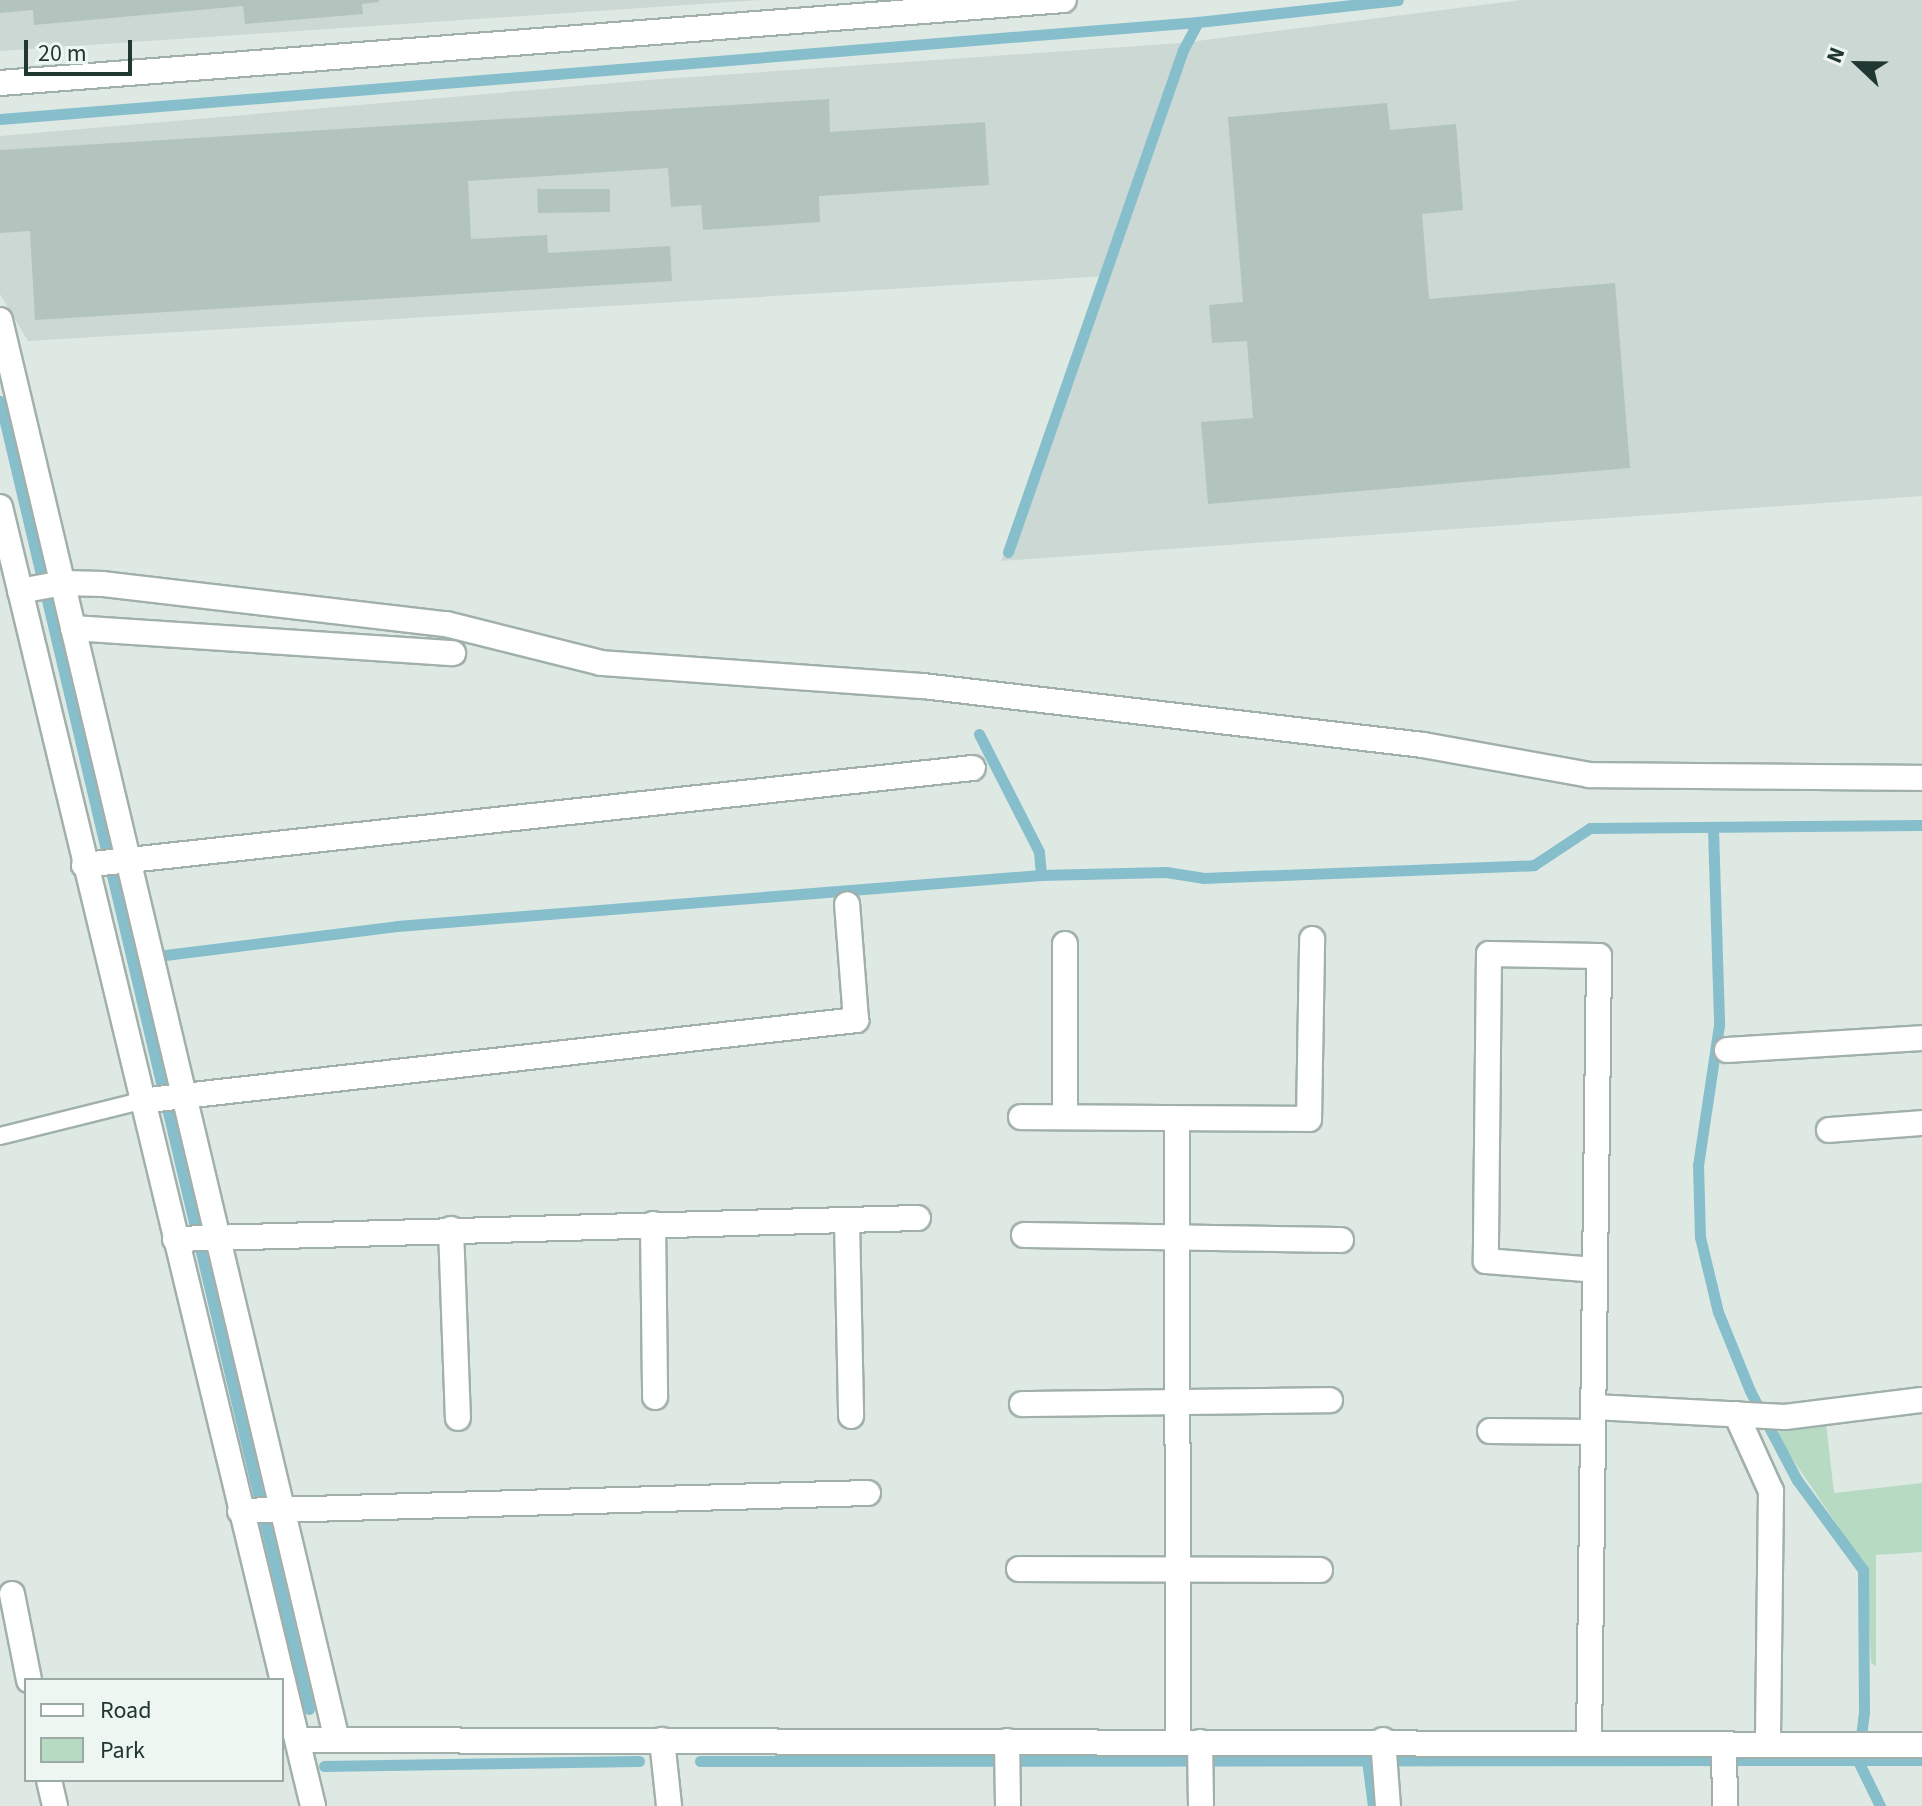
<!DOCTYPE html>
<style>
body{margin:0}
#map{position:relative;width:1922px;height:1806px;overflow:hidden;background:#dee9e4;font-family:"Source Sans 3",sans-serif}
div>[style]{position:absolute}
.built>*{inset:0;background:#ccd8d3}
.green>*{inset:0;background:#b7dac2}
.stream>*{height:11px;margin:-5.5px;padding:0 5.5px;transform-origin:5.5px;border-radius:5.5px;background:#87becc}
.building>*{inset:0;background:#b3c3be}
.roads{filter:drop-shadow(2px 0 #a1b0ab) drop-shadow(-2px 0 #a1b0ab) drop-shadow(0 2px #a1b0ab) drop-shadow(0 -2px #a1b0ab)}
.lane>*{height:16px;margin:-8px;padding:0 8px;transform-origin:8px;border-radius:8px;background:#fff}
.street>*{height:24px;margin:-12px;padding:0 12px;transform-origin:12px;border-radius:12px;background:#fff}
.secondary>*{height:24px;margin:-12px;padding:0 12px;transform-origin:12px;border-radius:12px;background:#fff}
span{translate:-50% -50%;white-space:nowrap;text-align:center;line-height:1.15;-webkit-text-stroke:6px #eef6f2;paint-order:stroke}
.legend{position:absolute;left:24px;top:1678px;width:260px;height:104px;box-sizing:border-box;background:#eef6f2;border:2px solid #9caaa5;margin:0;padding:10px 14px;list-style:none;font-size:24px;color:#203732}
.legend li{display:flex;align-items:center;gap:16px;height:40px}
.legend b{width:40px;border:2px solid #9caaa5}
.north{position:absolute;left:1818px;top:24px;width:80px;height:80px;-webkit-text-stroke:6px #eef6f2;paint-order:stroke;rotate:292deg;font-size:22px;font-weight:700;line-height:32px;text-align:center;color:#203732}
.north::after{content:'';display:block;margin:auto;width:28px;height:36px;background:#203732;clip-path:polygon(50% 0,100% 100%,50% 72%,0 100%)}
.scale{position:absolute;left:24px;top:40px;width:108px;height:36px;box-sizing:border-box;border:4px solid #203732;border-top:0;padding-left:10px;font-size:24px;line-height:28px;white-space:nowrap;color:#203732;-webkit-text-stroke:6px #eef6f2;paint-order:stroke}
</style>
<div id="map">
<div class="built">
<div style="clip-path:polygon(0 0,760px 0,0 51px)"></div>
<div style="clip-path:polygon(1521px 0,1922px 0,1922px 496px,1001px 561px,1107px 276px,28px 341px,0 294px,0 136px,648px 80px,1181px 43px)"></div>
</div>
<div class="green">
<div style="clip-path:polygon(1826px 1423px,1834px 1493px,1922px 1483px,1922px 1552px,1876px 1555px,1876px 1666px,1871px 1663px,1867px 1569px,1777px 1436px,1780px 1428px)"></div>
</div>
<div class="stream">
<div style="left:0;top:119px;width:1202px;rotate:-4.63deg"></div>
<div style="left:1198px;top:22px;width:201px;rotate:-6.3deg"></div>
<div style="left:0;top:401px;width:1344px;rotate:76.71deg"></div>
<div style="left:1008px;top:552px;width:532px;rotate:-70.78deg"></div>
<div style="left:1183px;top:50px;width:32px;rotate:-62deg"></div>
<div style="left:979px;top:734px;width:132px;rotate:63deg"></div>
<div style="left:1039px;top:852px;width:23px;rotate:85deg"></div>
<div style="left:1713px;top:829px;width:196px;rotate:88.2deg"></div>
<div style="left:1719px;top:1025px;width:142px;rotate:98.5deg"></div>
<div style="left:1698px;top:1165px;width:72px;rotate:88.4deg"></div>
<div style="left:1700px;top:1237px;width:77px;rotate:76.5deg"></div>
<div style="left:1718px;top:1312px;width:85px;rotate:67.9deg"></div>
<div style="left:1750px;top:1391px;width:101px;rotate:62.2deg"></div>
<div style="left:1797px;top:1480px;width:112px;rotate:53.7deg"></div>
<div style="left:1863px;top:1570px;width:142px;rotate:89.6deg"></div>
<div style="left:1864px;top:1712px;width:49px;rotate:97deg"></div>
<div style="left:1858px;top:1761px;width:50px;rotate:63.9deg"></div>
<div style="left:133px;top:959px;width:266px;rotate:-7.1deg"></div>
<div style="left:397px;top:926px;width:646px;rotate:-4.53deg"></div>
<div style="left:1041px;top:875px;width:125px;rotate:-1.4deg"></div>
<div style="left:1166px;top:872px;width:37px;rotate:9deg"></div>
<div style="left:1203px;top:878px;width:331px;rotate:-2.2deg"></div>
<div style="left:1534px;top:865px;width:67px;rotate:-33.5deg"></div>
<div style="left:1590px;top:828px;width:332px;rotate:-0.5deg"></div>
<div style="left:1367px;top:1760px;width:46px;rotate:82.6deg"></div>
<div style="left:700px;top:1761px;width:1222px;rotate:-0.05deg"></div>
<div style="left:324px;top:1766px;width:315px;rotate:-0.9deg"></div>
</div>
<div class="building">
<div style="clip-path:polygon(0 0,379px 0,379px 2px,362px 4px,363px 14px,245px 24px,243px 6px,34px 25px,33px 10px,0 13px)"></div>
<div style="clip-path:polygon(829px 99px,830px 132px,985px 122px,989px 185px,819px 196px,820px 222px,703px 230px,701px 205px,671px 207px,668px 168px,468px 181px,471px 239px,547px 235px,548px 253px,670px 246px,672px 281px,35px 320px,30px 231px,0 233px,0 150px)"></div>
<div style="clip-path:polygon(1387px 103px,1390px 130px,1456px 124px,1463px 210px,1422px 214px,1429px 299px,1615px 283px,1630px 468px,1208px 504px,1201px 422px,1253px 418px,1247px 341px,1212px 343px,1209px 305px,1243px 302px,1228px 117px)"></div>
<div style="clip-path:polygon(537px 189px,610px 189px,610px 212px,538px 213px)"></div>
</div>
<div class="roads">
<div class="lane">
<div style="left:0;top:1136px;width:144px;rotate:-14deg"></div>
</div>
<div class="street">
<div style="left:0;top:320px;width:1459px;rotate:76.65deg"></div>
<div style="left:0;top:507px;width:1336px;rotate:76.45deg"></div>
<div style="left:20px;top:591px;width:44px;rotate:-10.5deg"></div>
<div style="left:63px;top:583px;width:40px;rotate:1.4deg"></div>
<div style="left:103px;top:584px;width:345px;rotate:6.7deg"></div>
<div style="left:446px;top:624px;width:160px;rotate:14.1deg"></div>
<div style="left:601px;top:663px;width:323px;rotate:4.1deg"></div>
<div style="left:923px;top:686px;width:503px;rotate:6.73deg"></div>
<div style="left:1423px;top:745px;width:169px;rotate:10.2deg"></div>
<div style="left:1589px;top:775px;width:333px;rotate:0.5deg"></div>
<div style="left:73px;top:628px;width:381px;rotate:3.8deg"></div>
<div style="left:84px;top:865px;width:894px;rotate:-6.23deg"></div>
<div style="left:1065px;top:944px;width:173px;rotate:90deg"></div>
<div style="left:1727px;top:1050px;width:195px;rotate:-3.5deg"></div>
<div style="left:140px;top:1101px;width:721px;rotate:-6.45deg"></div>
<div style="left:856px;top:1020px;width:116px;rotate:-94.4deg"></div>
<div style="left:1021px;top:1117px;width:288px;rotate:0.4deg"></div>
<div style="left:1309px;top:1119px;width:180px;rotate:-89deg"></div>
<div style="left:1177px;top:1121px;width:620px;rotate:89.91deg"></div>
<div style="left:1829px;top:1130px;width:93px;rotate:-4.3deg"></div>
<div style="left:847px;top:1220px;width:196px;rotate:88.8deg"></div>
<div style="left:653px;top:1224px;width:173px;rotate:89.3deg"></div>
<div style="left:451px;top:1229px;width:189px;rotate:87.9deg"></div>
<div style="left:1024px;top:1235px;width:317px;rotate:0.9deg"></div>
<div style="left:175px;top:1239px;width:743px;rotate:-1.62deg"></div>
<div style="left:1022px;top:1404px;width:308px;rotate:-0.7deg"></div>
<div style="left:1594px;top:1407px;width:191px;rotate:3deg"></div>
<div style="left:1785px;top:1417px;width:138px;rotate:-7.1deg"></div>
<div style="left:1736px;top:1414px;width:85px;rotate:65.6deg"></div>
<div style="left:1771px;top:1491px;width:254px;rotate:90.7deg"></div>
<div style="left:1490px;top:1431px;width:103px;rotate:0.6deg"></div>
<div style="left:240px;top:1511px;width:628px;rotate:-1.64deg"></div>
<div style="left:1019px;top:1569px;width:301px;rotate:0.2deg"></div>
<div style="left:12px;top:1594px;width:88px;rotate:78.8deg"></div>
<div style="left:298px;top:1740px;width:1624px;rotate:0.18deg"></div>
<div style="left:662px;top:1740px;width:66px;rotate:83.9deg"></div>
<div style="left:1383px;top:1740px;width:66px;rotate:85.7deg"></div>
<div style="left:1007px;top:1741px;width:65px;rotate:89.1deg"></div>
<div style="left:1200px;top:1742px;width:64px;rotate:89.1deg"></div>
<div style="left:1589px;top:1744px;width:788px;rotate:-89.27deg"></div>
<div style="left:1599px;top:956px;width:110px;rotate:-179deg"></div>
<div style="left:1489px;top:954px;width:307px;rotate:90.6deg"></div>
<div style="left:1486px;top:1261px;width:109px;rotate:4.7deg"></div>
<div style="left:1724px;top:1745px;width:61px;rotate:89.1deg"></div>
<div style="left:49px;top:1780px;width:27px;rotate:77deg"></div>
</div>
<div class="secondary">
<div style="left:0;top:83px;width:1067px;rotate:-4.46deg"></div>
</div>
</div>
<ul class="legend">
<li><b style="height:10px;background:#fff"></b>Road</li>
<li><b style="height:22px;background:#b7dac2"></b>Park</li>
</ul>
<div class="north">N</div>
<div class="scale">20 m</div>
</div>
